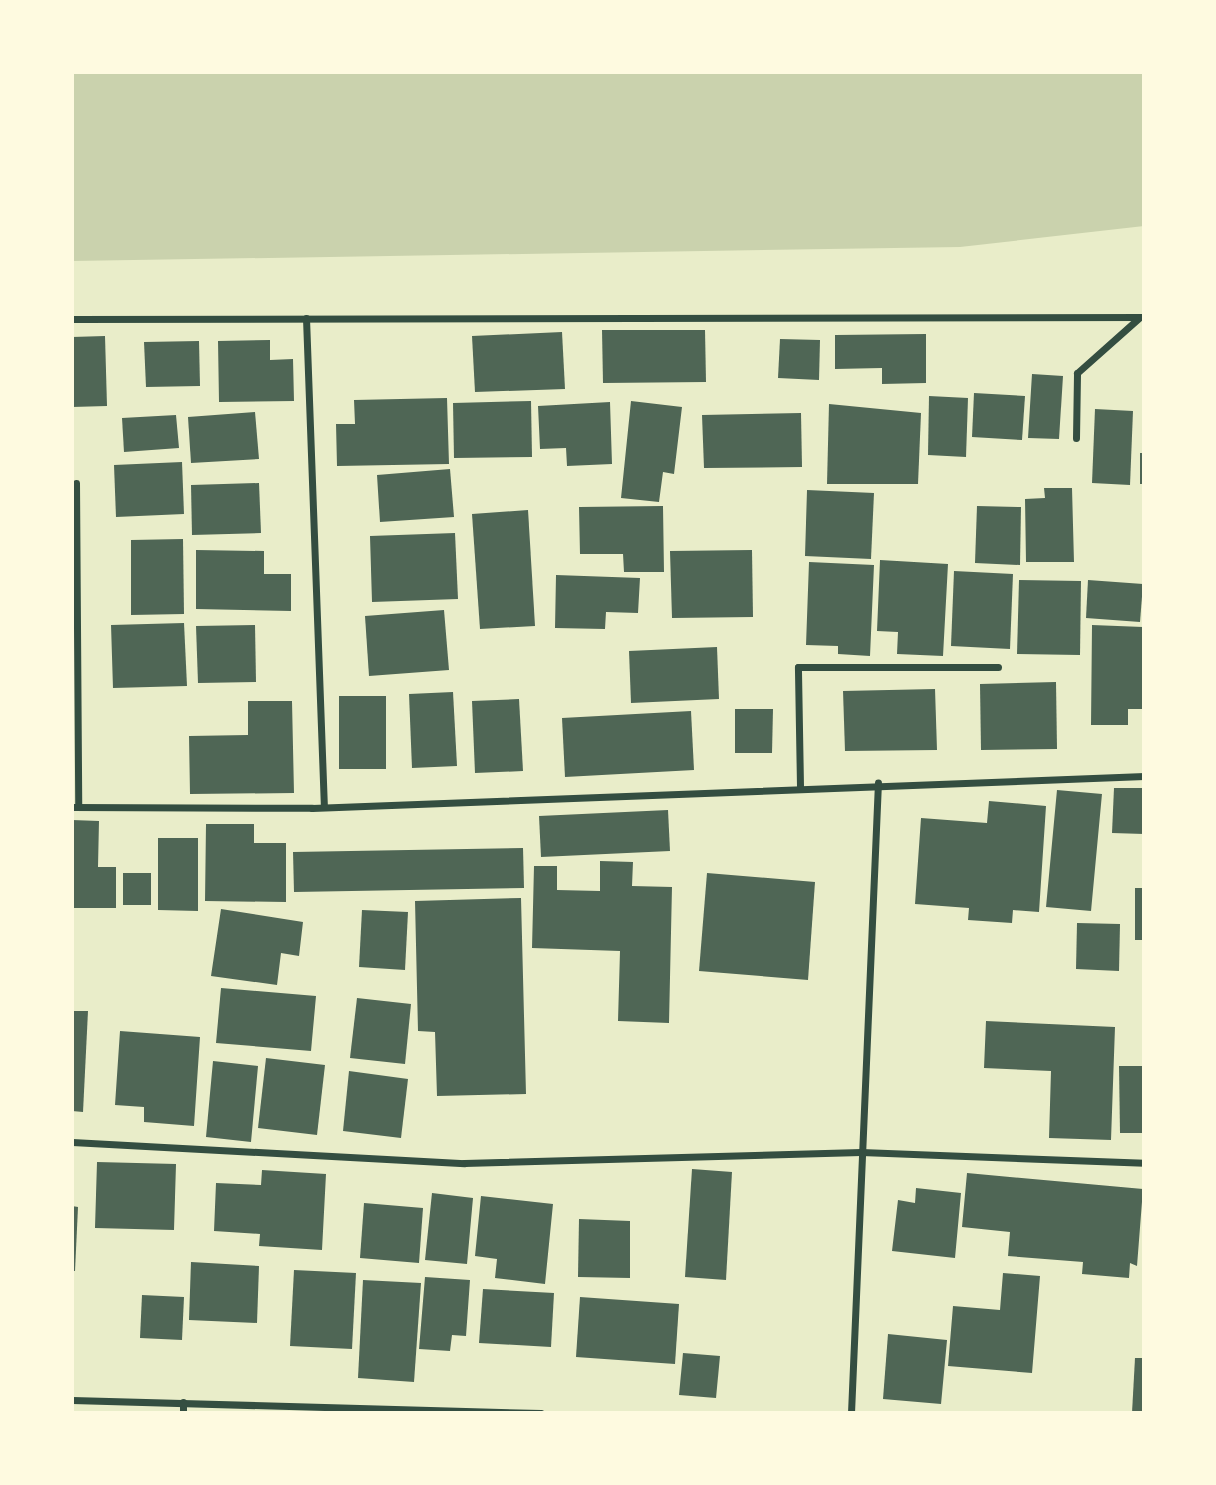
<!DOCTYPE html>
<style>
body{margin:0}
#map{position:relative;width:1216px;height:1485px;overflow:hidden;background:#e9edc9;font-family:"Golos Text",sans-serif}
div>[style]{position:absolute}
.green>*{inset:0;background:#cad2ad}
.building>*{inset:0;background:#4f6655}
.minor>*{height:7px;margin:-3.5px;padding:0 3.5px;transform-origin:3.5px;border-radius:3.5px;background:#344e41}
span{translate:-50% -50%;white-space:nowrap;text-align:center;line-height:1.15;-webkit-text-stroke:5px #fefae0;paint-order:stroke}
.frame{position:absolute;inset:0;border:74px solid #fefae0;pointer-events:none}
</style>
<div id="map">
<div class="green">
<div style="clip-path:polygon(72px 72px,1144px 72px,1144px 226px,960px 247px,72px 261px)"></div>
</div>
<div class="building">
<div style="clip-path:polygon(602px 330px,705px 330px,706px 382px,603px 383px)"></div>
<div style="clip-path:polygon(562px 332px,565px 389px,475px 392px,472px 336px)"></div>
<div style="clip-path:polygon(926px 334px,926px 383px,882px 384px,882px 368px,835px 369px,835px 335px)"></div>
<div style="clip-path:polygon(105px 336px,107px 406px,72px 407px,72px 337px)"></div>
<div style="clip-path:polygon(780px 339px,820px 340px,819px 380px,778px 378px)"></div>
<div style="clip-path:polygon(270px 340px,270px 360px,293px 359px,294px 401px,219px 402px,218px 341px)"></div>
<div style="clip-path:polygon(199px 341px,200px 386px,146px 387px,144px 342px)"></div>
<div style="clip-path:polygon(1032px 374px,1063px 376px,1059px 439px,1028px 438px)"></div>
<div style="clip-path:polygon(974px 393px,1025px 396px,1022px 440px,972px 437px)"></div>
<div style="clip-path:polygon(929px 396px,968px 398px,966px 457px,928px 455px)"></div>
<div style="clip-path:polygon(447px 398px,449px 464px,337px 466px,336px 424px,355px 424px,354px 400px)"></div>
<div style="clip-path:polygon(531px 401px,532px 457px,454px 458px,453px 403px)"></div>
<div style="clip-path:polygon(631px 401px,682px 407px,674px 474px,663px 472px,659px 502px,621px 498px)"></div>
<div style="clip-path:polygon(610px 402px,612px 464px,567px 466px,566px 448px,540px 449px,538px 406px)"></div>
<div style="clip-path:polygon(829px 404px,921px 413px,918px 484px,827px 484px)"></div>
<div style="clip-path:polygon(1095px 409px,1133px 411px,1130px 485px,1092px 483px)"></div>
<div style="clip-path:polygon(255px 412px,259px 459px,191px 463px,188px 417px)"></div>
<div style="clip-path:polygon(801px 413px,802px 467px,704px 468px,702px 415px)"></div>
<div style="clip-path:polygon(176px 415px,179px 448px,124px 452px,122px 418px)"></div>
<div style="clip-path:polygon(1140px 453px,1144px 453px,1144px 484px,1140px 484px)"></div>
<div style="clip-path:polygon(182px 462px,184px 514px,116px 517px,114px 465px)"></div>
<div style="clip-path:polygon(450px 469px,454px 517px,380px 522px,377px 475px)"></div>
<div style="clip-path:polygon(259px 483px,261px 533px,192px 535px,191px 485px)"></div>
<div style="clip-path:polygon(1044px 488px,1072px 488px,1074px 562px,1026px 562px,1025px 499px,1045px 498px)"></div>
<div style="clip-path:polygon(807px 490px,874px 493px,871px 559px,805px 556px)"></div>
<div style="clip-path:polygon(663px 506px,664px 572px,624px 572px,623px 554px,580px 554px,579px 507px)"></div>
<div style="clip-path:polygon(977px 506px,1021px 507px,1020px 565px,975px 563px)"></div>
<div style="clip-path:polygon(528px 510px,535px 626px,480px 629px,472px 514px)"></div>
<div style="clip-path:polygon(455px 533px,458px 599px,372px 602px,370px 536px)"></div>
<div style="clip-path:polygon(183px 539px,184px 614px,131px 615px,131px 540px)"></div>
<div style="clip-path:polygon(196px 550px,264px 551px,264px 574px,291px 574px,291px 611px,196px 609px)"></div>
<div style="clip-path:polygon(752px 550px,753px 617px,672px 618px,670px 551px)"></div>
<div style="clip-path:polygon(880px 560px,948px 564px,943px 656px,897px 654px,898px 632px,877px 631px)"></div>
<div style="clip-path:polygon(809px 562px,874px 565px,870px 656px,838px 654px,838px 646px,806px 645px)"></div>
<div style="clip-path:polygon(954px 571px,1013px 574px,1010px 649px,951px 646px)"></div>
<div style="clip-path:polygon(556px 575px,640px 578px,638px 613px,606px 612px,605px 629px,555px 628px)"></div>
<div style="clip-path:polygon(1019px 580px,1081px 581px,1080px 655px,1017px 654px)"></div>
<div style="clip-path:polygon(1088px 580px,1143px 584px,1140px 622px,1086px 618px)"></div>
<div style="clip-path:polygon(444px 610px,449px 670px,369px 676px,365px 616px)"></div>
<div style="clip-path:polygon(184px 623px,187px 686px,113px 688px,111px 625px)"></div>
<div style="clip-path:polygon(255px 625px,256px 682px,198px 683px,196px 626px)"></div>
<div style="clip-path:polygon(1092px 625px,1143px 627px,1142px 709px,1128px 709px,1128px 725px,1091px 725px)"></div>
<div style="clip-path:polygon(717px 647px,719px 699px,631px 703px,629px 651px)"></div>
<div style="clip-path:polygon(1056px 682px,1057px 749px,981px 750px,980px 684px)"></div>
<div style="clip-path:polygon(935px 689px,937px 750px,845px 751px,843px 691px)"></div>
<div style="clip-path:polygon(453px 692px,457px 766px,412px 768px,409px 694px)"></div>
<div style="clip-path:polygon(339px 696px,386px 696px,386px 769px,339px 769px)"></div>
<div style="clip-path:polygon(519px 699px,523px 771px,475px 773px,472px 701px)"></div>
<div style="clip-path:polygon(248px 701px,292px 701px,294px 793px,190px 794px,189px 736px,248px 735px)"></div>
<div style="clip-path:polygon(735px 709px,773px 709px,772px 753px,735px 753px)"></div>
<div style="clip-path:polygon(691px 711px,694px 770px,565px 777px,562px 718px)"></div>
<div style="clip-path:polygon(1114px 788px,1144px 788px,1144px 834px,1112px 833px)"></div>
<div style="clip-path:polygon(1057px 790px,1102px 794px,1091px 911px,1046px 907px)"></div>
<div style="clip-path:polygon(989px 801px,1046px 806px,1039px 912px,1013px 910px,1012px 923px,968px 920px,969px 908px,915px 904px,921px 818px,987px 823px)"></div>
<div style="clip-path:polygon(668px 810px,670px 851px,541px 857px,539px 816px)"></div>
<div style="clip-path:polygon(72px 820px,99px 821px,98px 867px,116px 867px,116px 908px,72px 908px)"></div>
<div style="clip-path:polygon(206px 824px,254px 824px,254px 843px,286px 843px,286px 902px,205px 901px)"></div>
<div style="clip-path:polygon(158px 838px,198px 838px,198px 911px,158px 910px)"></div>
<div style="clip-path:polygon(523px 848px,524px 888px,294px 892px,293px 852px)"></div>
<div style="clip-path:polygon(600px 861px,633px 862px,632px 886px,672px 887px,669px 1023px,618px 1021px,620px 951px,532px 948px,534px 866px,557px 866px,557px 890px,600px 891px)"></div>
<div style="clip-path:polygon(123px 873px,151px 873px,151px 905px,123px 905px)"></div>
<div style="clip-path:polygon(707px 873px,815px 882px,808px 980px,699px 971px)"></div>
<div style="clip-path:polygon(1135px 888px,1144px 888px,1144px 940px,1135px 940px)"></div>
<div style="clip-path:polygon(521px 898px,526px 1094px,437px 1096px,435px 1032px,418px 1031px,415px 901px)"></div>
<div style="clip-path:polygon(221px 909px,303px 922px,299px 956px,281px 953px,277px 985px,211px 976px)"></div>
<div style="clip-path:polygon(362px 910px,408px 912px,405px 970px,359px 967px)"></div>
<div style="clip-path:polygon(1077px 923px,1120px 924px,1119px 971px,1076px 969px)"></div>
<div style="clip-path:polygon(221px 988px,316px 996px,311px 1051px,216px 1043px)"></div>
<div style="clip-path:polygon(357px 998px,411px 1004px,405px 1064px,350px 1058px)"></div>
<div style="clip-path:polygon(72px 1011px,88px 1011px,83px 1112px,72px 1111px)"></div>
<div style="clip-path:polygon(986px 1021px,1115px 1027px,1111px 1140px,1049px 1138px,1051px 1071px,984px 1068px)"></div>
<div style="clip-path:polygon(120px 1031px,200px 1037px,194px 1126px,144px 1122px,144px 1107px,115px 1105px)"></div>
<div style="clip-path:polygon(266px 1058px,325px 1065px,317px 1135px,258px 1128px)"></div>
<div style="clip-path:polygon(213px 1061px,258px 1066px,251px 1142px,206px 1137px)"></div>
<div style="clip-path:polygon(1119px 1066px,1144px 1066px,1144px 1133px,1120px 1133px)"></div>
<div style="clip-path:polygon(349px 1071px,408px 1079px,401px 1138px,343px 1131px)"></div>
<div style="clip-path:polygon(97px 1162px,176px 1164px,174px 1230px,95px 1228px)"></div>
<div style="clip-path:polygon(692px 1169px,732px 1172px,726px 1280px,685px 1277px)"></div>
<div style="clip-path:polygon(262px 1170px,326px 1174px,322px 1250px,259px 1246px,260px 1234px,214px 1231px,216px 1183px,261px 1185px)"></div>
<div style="clip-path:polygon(967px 1173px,1143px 1189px,1137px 1266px,1130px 1263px,1129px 1278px,1082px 1274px,1083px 1262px,1008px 1256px,1010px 1232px,962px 1227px)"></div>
<div style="clip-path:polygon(916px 1188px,961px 1193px,955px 1258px,892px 1251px,898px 1200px,915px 1203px)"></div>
<div style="clip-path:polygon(432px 1193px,473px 1198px,467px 1264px,425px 1260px)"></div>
<div style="clip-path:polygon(481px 1196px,553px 1204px,545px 1284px,495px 1278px,497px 1259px,475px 1256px)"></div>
<div style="clip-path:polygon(364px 1203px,423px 1208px,419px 1263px,360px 1258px)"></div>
<div style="clip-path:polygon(72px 1206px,78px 1207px,75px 1271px,72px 1271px)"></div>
<div style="clip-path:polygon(579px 1219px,630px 1221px,630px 1278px,578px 1277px)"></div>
<div style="clip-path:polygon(191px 1262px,259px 1266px,257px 1323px,189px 1320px)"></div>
<div style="clip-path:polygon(294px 1270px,356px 1273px,352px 1349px,290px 1346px)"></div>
<div style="clip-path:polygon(1003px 1273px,1040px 1276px,1032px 1373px,948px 1366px,953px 1306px,1000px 1310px)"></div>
<div style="clip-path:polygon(425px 1277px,470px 1280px,466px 1336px,452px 1335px,450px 1351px,419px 1349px)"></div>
<div style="clip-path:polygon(363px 1280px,421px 1283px,414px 1382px,358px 1378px)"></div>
<div style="clip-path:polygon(483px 1289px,554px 1293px,551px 1347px,479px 1343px)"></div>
<div style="clip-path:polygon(142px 1295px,184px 1297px,182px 1340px,140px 1338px)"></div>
<div style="clip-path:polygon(580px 1297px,679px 1304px,675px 1364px,576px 1357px)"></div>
<div style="clip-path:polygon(888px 1334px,947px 1340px,941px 1404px,883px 1399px)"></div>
<div style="clip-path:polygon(683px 1353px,720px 1356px,716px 1398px,679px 1395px)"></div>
<div style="clip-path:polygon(1135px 1358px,1144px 1358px,1144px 1413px,1132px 1413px)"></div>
</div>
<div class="minor">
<div style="left:306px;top:318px;width:489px;rotate:87.9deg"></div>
<div style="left:72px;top:319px;width:1072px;rotate:-0.11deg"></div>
<div style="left:1076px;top:438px;width:65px;rotate:-89.1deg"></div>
<div style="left:1077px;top:373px;width:84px;rotate:-41.6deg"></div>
<div style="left:76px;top:483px;width:324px;rotate:89.6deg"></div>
<div style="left:800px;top:786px;width:119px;rotate:-91deg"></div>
<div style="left:798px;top:667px;width:200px"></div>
<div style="left:72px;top:807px;width:240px;rotate:0.2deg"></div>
<div style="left:312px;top:808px;width:833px;rotate:-2.2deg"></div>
<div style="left:72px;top:1142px;width:393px;rotate:3.1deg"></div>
<div style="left:464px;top:1163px;width:397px;rotate:-1.6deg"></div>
<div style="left:861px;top:1152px;width:283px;rotate:2.2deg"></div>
<div style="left:72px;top:1400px;width:469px;rotate:1.6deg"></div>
<div style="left:183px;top:1413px;width:11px;rotate:-90deg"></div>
<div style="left:851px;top:1413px;width:631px;rotate:-87.55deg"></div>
</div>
<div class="frame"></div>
</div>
